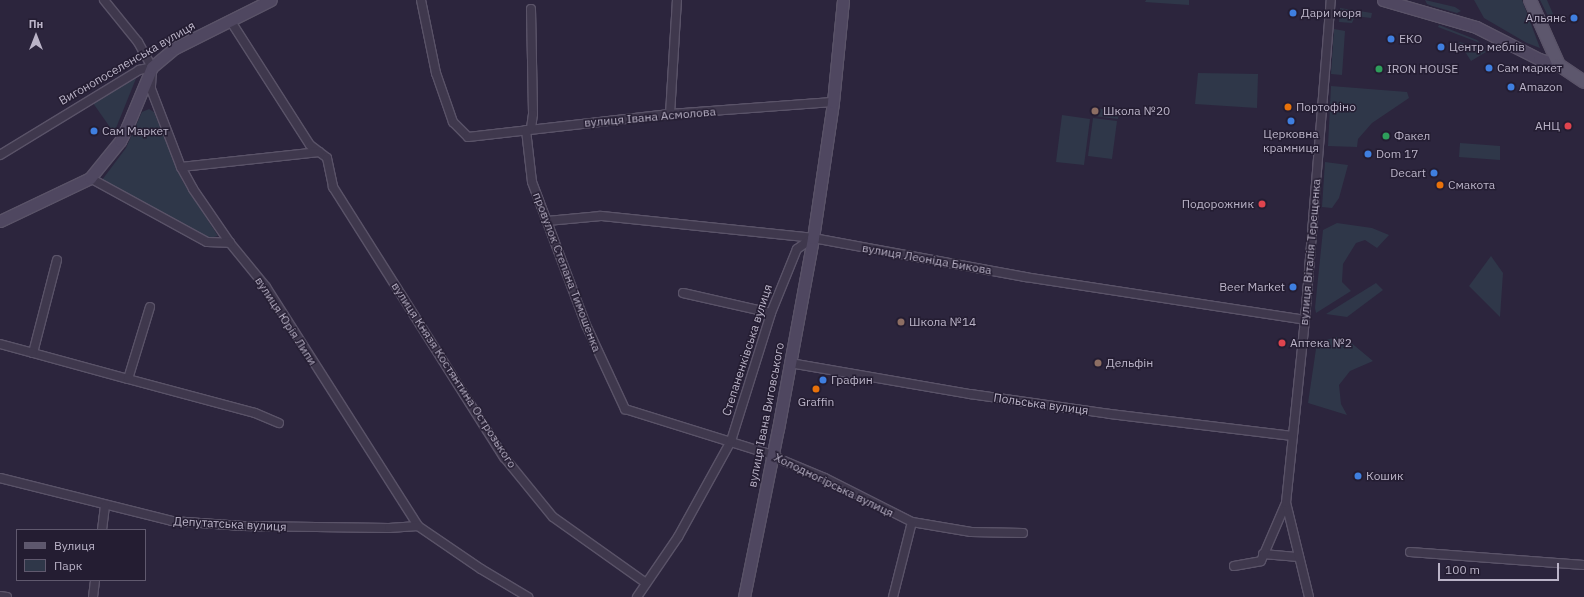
<!DOCTYPE html>
<meta charset="utf-8">
<style>
body{margin:0}
#map{position:relative;width:1584px;height:597px;overflow:hidden;background:#2c253d;font-family:"IBM Plex Sans",sans-serif}
div>[style]{position:absolute}
.green>*{inset:0;background:#2f3749}
.roads{filter:drop-shadow(1px 0 #5a5368) drop-shadow(-1px 0 #5a5368) drop-shadow(0 1px #5a5368) drop-shadow(0 -1px #5a5368)}
.street>*{height:8px;margin:-4px;padding:0 4px;transform-origin:4px;border-radius:4px;background:#3f384d}
.secondary>*{height:11px;margin:-5.5px;padding:0 5.5px;transform-origin:5.5px;border-radius:5.5px;background:#4f4760}
.primary>*{height:12px;margin:-6px;padding:0 6px;transform-origin:6px;border-radius:6px;background:#5d576d}
.dots>*{width:11px;height:11px;translate:-50% -50%;box-sizing:border-box;border:2px solid #241d32;border-radius:50%}
span{translate:-50% -50%;white-space:nowrap;text-align:center;line-height:1.15;-webkit-text-stroke:3px #241d32;paint-order:stroke}
.poi-label{font-size:12px;color:#bbb4c8}
.left{translate:0 -50%;text-align:left}
.right{translate:-100% -50%;text-align:right}
.street-label{font-size:12px;color:#bbb4c8}
.legend{position:absolute;left:16px;top:529px;width:130px;height:52px;box-sizing:border-box;background:#241d32;border:1px solid #60596e;margin:0;padding:5px 7px;list-style:none;font-size:12px;color:#bbb4c8}
.legend li{display:flex;align-items:center;gap:8px;height:20px}
.legend b{width:20px;border:1px solid #60596e}
.north{position:absolute;left:16px;top:16px;width:40px;height:40px;-webkit-text-stroke:3px #241d32;paint-order:stroke;rotate:0deg;font-size:11px;font-weight:700;line-height:16px;text-align:center;color:#bbb4c8}
.north::after{content:'';display:block;margin:auto;width:14px;height:18px;background:#bbb4c8;clip-path:polygon(50% 0,100% 100%,50% 72%,0 100%)}
.scale{position:absolute;left:1438px;top:563px;width:121px;height:18px;box-sizing:border-box;border:2px solid #bbb4c8;border-top:0;padding-left:5px;font-size:12px;line-height:14px;white-space:nowrap;color:#bbb4c8;-webkit-text-stroke:3px #241d32;paint-order:stroke}
</style>
<div id="map">
<div class="green">
<div style="clip-path:polygon(1146px 0,1189px 0,1189px 5px,1145px 2px)"></div>
<div style="clip-path:polygon(1425px 0,1455px 7px,1461px 11px,1457px 13px,1432px 6px,1427px 4px)"></div>
<div style="clip-path:polygon(1474px 0,1522px 0,1540px 48px,1527px 43px,1484px 18px)"></div>
<div style="clip-path:polygon(1540px 0,1547px 0,1553px 14px,1550px 20px)"></div>
<div style="clip-path:polygon(1340px 8px,1372px 13px,1371px 18px,1355px 16px,1352px 23px,1339px 22px)"></div>
<div style="clip-path:polygon(1439px 25px,1477px 40px,1480px 43px,1438px 27px)"></div>
<div style="clip-path:polygon(1334px 29px,1345px 31px,1342px 75px,1331px 74px)"></div>
<div style="clip-path:polygon(1459px 42px,1476px 46px,1486px 52px,1471px 61px)"></div>
<div style="clip-path:polygon(1198px 73px,1258px 74px,1257px 108px,1195px 104px)"></div>
<div style="clip-path:polygon(137px 76px,114px 133px,93px 103px)"></div>
<div style="clip-path:polygon(1331px 86px,1407px 92px,1409px 98px,1372px 123px,1358px 139px,1357px 147px,1328px 146px)"></div>
<div style="clip-path:polygon(1095px 108px,1119px 111px,1118px 119px,1094px 116px)"></div>
<div style="clip-path:polygon(149px 109px,154px 112px,183px 182px,218px 236px,209px 238px,102px 180px,126px 148px,142px 112px)"></div>
<div style="clip-path:polygon(1062px 115px,1090px 119px,1084px 165px,1056px 162px)"></div>
<div style="clip-path:polygon(1093px 118px,1117px 121px,1112px 159px,1088px 156px)"></div>
<div style="clip-path:polygon(1460px 143px,1500px 146px,1500px 160px,1459px 157px)"></div>
<div style="clip-path:polygon(1325px 162px,1348px 165px,1339px 198px,1332px 208px,1322px 207px)"></div>
<div style="clip-path:polygon(1337px 223px,1372px 228px,1389px 235px,1377px 248px,1365px 240px,1356px 243px,1343px 264px,1342px 282px,1351px 291px,1316px 313px,1315px 308px,1323px 230px)"></div>
<div style="clip-path:polygon(1491px 256px,1503px 273px,1500px 317px,1469px 286px)"></div>
<div style="clip-path:polygon(1376px 283px,1383px 290px,1347px 317px,1326px 314px)"></div>
<div style="clip-path:polygon(1338px 337px,1349px 341px,1373px 361px,1350px 371px,1339px 385px,1341px 404px,1347px 415px,1308px 403px,1317px 342px)"></div>
</div>
<div class="roads">
<div class="street">
<div style="left:104px;top:0;width:54px;rotate:51deg"></div>
<div style="left:138px;top:42px;width:29px;rotate:61deg"></div>
<div style="left:152px;top:67px;width:22px;rotate:93deg"></div>
<div style="left:151px;top:89px;width:84px;rotate:69deg"></div>
<div style="left:181px;top:167px;width:25px;rotate:61deg"></div>
<div style="left:193px;top:189px;width:65px;rotate:55.6deg"></div>
<div style="left:230px;top:243px;width:57px;rotate:50.7deg"></div>
<div style="left:266px;top:287px;width:283px;rotate:57.5deg"></div>
<div style="left:418px;top:526px;width:76px;rotate:34.3deg"></div>
<div style="left:481px;top:569px;width:55px;rotate:30.8deg"></div>
<div style="left:421px;top:0;width:75px;rotate:78.4deg"></div>
<div style="left:436px;top:73px;width:52px;rotate:70.9deg"></div>
<div style="left:453px;top:122px;width:21px;rotate:45deg"></div>
<div style="left:468px;top:137px;width:203px;rotate:-6.5deg"></div>
<div style="left:670px;top:114px;width:163px;rotate:-4.2deg"></div>
<div style="left:531px;top:9px;width:105px;rotate:88.9deg"></div>
<div style="left:533px;top:114px;width:15px;rotate:98deg"></div>
<div style="left:230px;top:20px;width:148px;rotate:57.4deg"></div>
<div style="left:310px;top:145px;width:21px;rotate:37deg"></div>
<div style="left:327px;top:158px;width:30px;rotate:78deg"></div>
<div style="left:333px;top:187px;width:320px;rotate:57.7deg"></div>
<div style="left:504px;top:457px;width:77px;rotate:50.8deg"></div>
<div style="left:553px;top:517px;width:114px;rotate:35.4deg"></div>
<div style="left:670px;top:114px;width:114px;rotate:-86.5deg"></div>
<div style="left:526px;top:130px;width:52px;rotate:83.4deg"></div>
<div style="left:532px;top:182px;width:153px;rotate:69.3deg"></div>
<div style="left:586px;top:325px;width:93px;rotate:65.1deg"></div>
<div style="left:625px;top:409px;width:155px;rotate:17.3deg"></div>
<div style="left:773px;top:455px;width:13px;rotate:29deg"></div>
<div style="left:784px;top:461px;width:44px;rotate:22.5deg"></div>
<div style="left:825px;top:478px;width:97px;rotate:26.8deg"></div>
<div style="left:912px;top:522px;width:60px;rotate:9.6deg"></div>
<div style="left:971px;top:532px;width:52px;rotate:1.1deg"></div>
<div style="left:0;top:155px;width:163px;rotate:-31.4deg"></div>
<div style="left:139px;top:70px;width:13px;rotate:-13deg"></div>
<div style="left:181px;top:167px;width:139px;rotate:-6.2deg"></div>
<div style="left:90px;top:178px;width:133px;rotate:28.7deg"></div>
<div style="left:207px;top:242px;width:23px;rotate:2deg"></div>
<div style="left:547px;top:221px;width:54px;rotate:-5.3deg"></div>
<div style="left:601px;top:216px;width:213px;rotate:5.9deg"></div>
<div style="left:813px;top:238px;width:216px;rotate:10.4deg"></div>
<div style="left:1025px;top:277px;width:283px;rotate:8.7deg"></div>
<div style="left:57px;top:260px;width:96px;rotate:104.5deg"></div>
<div style="left:33px;top:353px;width:98px;rotate:15.3deg"></div>
<div style="left:683px;top:293px;width:90px;rotate:12.8deg"></div>
<div style="left:150px;top:307px;width:75px;rotate:107deg"></div>
<div style="left:128px;top:379px;width:131px;rotate:15deg"></div>
<div style="left:255px;top:413px;width:26px;rotate:23deg"></div>
<div style="left:0;top:344px;width:34px;rotate:15deg"></div>
<div style="left:790px;top:363px;width:183px;rotate:9.8deg"></div>
<div style="left:970px;top:394px;width:141px;rotate:8.1deg"></div>
<div style="left:1110px;top:414px;width:184px;rotate:6.9deg"></div>
<div style="left:0;top:478px;width:177px;rotate:14deg"></div>
<div style="left:172px;top:521px;width:71px;rotate:4deg"></div>
<div style="left:243px;top:526px;width:146px;rotate:0.8deg"></div>
<div style="left:389px;top:528px;width:29px;rotate:-4deg"></div>
<div style="left:102px;top:530px;width:25px;rotate:-83deg"></div>
<div style="left:1410px;top:552px;width:174px;rotate:4.3deg"></div>
<div style="left:1263px;top:554px;width:36px;rotate:5deg"></div>
<div style="left:1234px;top:566px;width:27px;rotate:-10deg"></div>
<div style="left:1261px;top:561px;width:63px;rotate:-66.7deg"></div>
<div style="left:0;top:596px;width:7px;rotate:8deg"></div>
<div style="left:93px;top:597px;width:17px;rotate:-83deg"></div>
<div style="left:637px;top:597px;width:73px;rotate:-55.7deg"></div>
<div style="left:678px;top:537px;width:110px;rotate:-61.1deg"></div>
<div style="left:731px;top:441px;width:134px;rotate:-72.6deg"></div>
<div style="left:771px;top:313px;width:69px;rotate:-67.9deg"></div>
<div style="left:797px;top:249px;width:19px;rotate:-35deg"></div>
<div style="left:893px;top:597px;width:77px;rotate:-75.8deg"></div>
<div style="left:1309px;top:597px;width:97px;rotate:-103.7deg"></div>
<div style="left:1286px;top:503px;width:184px;rotate:-84.1deg"></div>
<div style="left:1305px;top:320px;width:321px;rotate:-85.4deg"></div>
</div>
<div class="secondary">
<div style="left:1383px;top:0;width:97px;rotate:16.2deg"></div>
<div style="left:1476px;top:27px;width:71px;rotate:26.9deg"></div>
<div style="left:1539px;top:59px;width:21px;rotate:17deg"></div>
<div style="left:0;top:221px;width:100px;rotate:-25.5deg"></div>
<div style="left:90px;top:178px;width:48px;rotate:-51deg"></div>
<div style="left:120px;top:141px;width:16px;rotate:-63deg"></div>
<div style="left:127px;top:127px;width:65px;rotate:-67.4deg"></div>
<div style="left:152px;top:67px;width:30px;rotate:-40deg"></div>
<div style="left:175px;top:48px;width:107px;rotate:-26.6deg"></div>
<div style="left:744px;top:597px;width:171px;rotate:-78.6deg"></div>
<div style="left:778px;top:429px;width:194px;rotate:-79.6deg"></div>
<div style="left:813px;top:238px;width:137px;rotate:-81.6deg"></div>
<div style="left:833px;top:102px;width:102px;rotate:-84.4deg"></div>
</div>
<div class="primary">
<div style="left:1530px;top:0;width:71px;rotate:66deg"></div>
<div style="left:1559px;top:65px;width:30px;rotate:34deg"></div>
</div>
</div>
<div class="dots">
<div style="left:1293px;top:13px;background:#3f7fe0"></div>
<div style="left:1574px;top:18px;background:#3f7fe0"></div>
<div style="left:1391px;top:39px;background:#3f7fe0"></div>
<div style="left:1441px;top:47px;background:#3f7fe0"></div>
<div style="left:1489px;top:68px;background:#3f7fe0"></div>
<div style="left:1379px;top:69px;background:#2e9e5b"></div>
<div style="left:1511px;top:87px;background:#3f7fe0"></div>
<div style="left:1288px;top:107px;background:#e8710a"></div>
<div style="left:1095px;top:111px;background:#8d6e63"></div>
<div style="left:1291px;top:121px;background:#3f7fe0"></div>
<div style="left:1568px;top:126px;background:#e0444e"></div>
<div style="left:94px;top:131px;background:#3f7fe0"></div>
<div style="left:1386px;top:136px;background:#2e9e5b"></div>
<div style="left:1368px;top:154px;background:#3f7fe0"></div>
<div style="left:1434px;top:173px;background:#3f7fe0"></div>
<div style="left:1440px;top:185px;background:#e8710a"></div>
<div style="left:1262px;top:204px;background:#e0444e"></div>
<div style="left:1293px;top:287px;background:#3f7fe0"></div>
<div style="left:901px;top:322px;background:#8d6e63"></div>
<div style="left:1282px;top:343px;background:#e0444e"></div>
<div style="left:1098px;top:363px;background:#8d6e63"></div>
<div style="left:823px;top:380px;background:#3f7fe0"></div>
<div style="left:816px;top:389px;background:#e8710a"></div>
<div style="left:1358px;top:476px;background:#3f7fe0"></div>
</div>
<div class="poi-label">
<span class="left" style="left:1301px;top:13px">Дари моря</span>
<span class="right" style="left:1566px;top:18px">Альянс</span>
<span class="left" style="left:1399px;top:39px">ЕКО</span>
<span class="left" style="left:1449px;top:47px">Центр меблів</span>
<span class="left" style="left:1497px;top:68px">Сам маркет</span>
<span class="left" style="left:1387px;top:69px">IRON HOUSE</span>
<span class="left" style="left:1519px;top:87px">Amazon</span>
<span class="left" style="left:1296px;top:107px">Портофіно</span>
<span class="left" style="left:1103px;top:111px">Школа №20</span>
<span class="right" style="left:1560px;top:126px">АНЦ</span>
<span class="left" style="left:102px;top:131px">Сам Маркет</span>
<span style="left:1291px;top:141px">Церковна<br>крамниця</span>
<span class="left" style="left:1394px;top:136px">Факел</span>
<span class="left" style="left:1376px;top:154px">Dom 17</span>
<span class="right" style="left:1426px;top:173px">Decart</span>
<span class="left" style="left:1448px;top:185px">Смакота</span>
<span class="right" style="left:1254px;top:204px">Подорожник</span>
<span class="right" style="left:1285px;top:287px">Beer Market</span>
<span class="left" style="left:909px;top:322px">Школа №14</span>
<span class="left" style="left:1290px;top:343px">Аптека №2</span>
<span class="left" style="left:1106px;top:363px">Дельфін</span>
<span class="left" style="left:831px;top:380px">Графин</span>
<span style="left:816px;top:402px">Graffin</span>
<span class="left" style="left:1366px;top:476px">Кошик</span>
</div>
<div class="street-label">
<span style="left:127px;top:63px;rotate:-30deg">Вигонопоселенська вулиця</span>
<span style="left:650px;top:117px;rotate:-5deg">вулиця Івана Асмолова</span>
<span style="left:1310px;top:252px;rotate:-85deg">вулиця Віталія Терещенка</span>
<span style="left:927px;top:259px;rotate:10deg">вулиця Леоніда Бикова</span>
<span style="left:567px;top:272px;rotate:69deg">провулок Степана Тимошенка</span>
<span style="left:286px;top:321px;rotate:57deg">вулиця Юрія Липи</span>
<span style="left:747px;top:350px;rotate:-72deg">Степаненківська вулиця</span>
<span style="left:454px;top:375px;rotate:57deg">вулиця Князя Костянтина Острозького</span>
<span style="left:1041px;top:404px;rotate:8deg">Польська вулиця</span>
<span style="left:766px;top:415px;rotate:-79deg">вулиця Івана Виговського</span>
<span style="left:834px;top:485px;rotate:26deg">Холодногірська вулиця</span>
<span style="left:230px;top:524px;rotate:3deg">Депутатська вулиця</span>
</div>
<ul class="legend">
<li><b style="height:5px;background:#5d576d"></b>Вулиця</li>
<li><b style="height:11px;background:#2f3749"></b>Парк</li>
</ul>
<div class="north">Пн</div>
<div class="scale">100 m</div>
</div>
